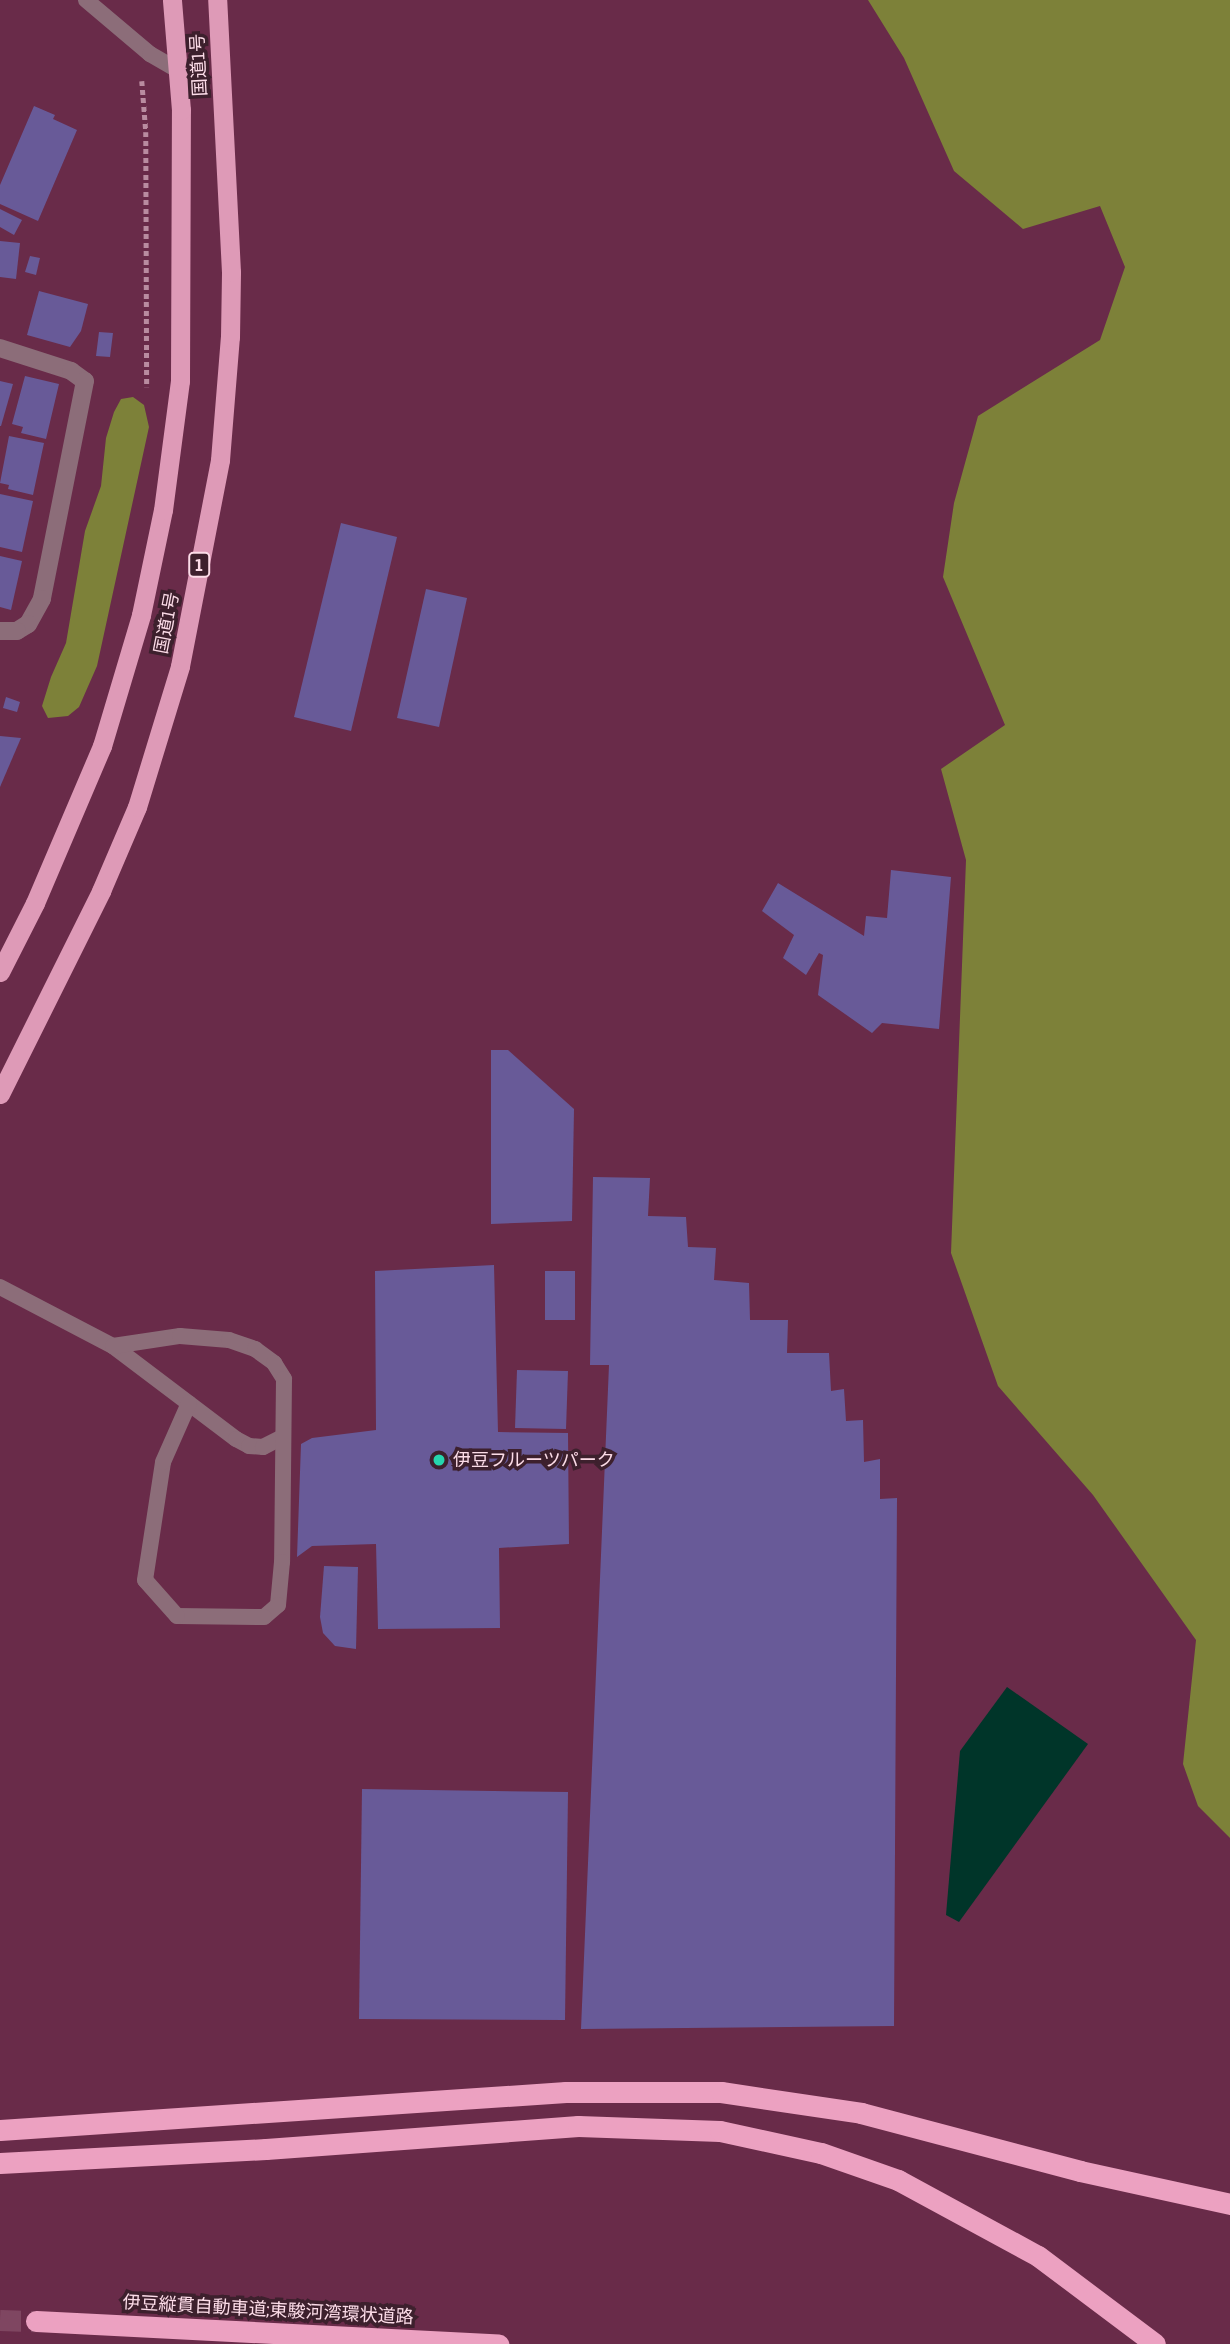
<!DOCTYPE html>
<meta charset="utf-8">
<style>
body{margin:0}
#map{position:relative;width:1230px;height:2344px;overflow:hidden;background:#692b49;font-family:"Asap Condensed","Noto Sans JP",sans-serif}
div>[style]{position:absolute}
.forest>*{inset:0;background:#7d8139}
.water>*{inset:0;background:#003529}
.building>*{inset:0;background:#685a98}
.motorway-tunnel>*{height:21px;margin-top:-10.5px;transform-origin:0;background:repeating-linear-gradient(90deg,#7f4661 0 21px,transparent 0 31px)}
.path>*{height:4.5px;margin-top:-2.25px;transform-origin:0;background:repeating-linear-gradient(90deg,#b98ca0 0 5px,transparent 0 8.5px)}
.service>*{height:16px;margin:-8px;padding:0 8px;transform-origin:8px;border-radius:8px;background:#8c6d79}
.minor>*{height:18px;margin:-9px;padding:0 9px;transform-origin:9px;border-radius:9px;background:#8c6d79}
.trunk>*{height:19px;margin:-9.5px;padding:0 9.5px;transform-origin:9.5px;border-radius:9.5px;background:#de9ab7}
.motorway>*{height:21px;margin:-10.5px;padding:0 10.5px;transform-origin:10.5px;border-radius:10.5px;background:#eca1c1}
.dots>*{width:19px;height:19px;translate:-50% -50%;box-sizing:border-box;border:4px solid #3d202d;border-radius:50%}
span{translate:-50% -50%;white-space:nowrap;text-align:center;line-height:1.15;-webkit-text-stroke:7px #3d202d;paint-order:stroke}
.shield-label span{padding:2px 5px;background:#3d202d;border:2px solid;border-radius:5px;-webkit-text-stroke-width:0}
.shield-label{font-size:16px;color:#fcdce8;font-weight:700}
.street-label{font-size:18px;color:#fcdce8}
.poi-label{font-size:18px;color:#fcdce8}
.left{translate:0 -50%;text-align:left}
</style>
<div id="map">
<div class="forest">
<div style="clip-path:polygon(868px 0,1230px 0,1230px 1838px,1198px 1806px,1183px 1764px,1196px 1640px,1093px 1495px,998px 1386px,951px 1253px,966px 860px,941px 769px,1005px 725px,943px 577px,954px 503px,978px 416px,1100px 340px,1125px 267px,1100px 206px,1023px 229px,954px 171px,904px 58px)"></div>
<div style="clip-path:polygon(133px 397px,144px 405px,149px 427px,97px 666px,79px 707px,68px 716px,48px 718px,42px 706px,51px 677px,66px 643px,85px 531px,101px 486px,106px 438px,114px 412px,121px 399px)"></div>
</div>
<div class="water">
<div style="clip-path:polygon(1007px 1687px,1088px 1744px,959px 1922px,946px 1915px,960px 1751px)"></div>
</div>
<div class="building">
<div style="clip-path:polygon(34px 106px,55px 115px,53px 119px,77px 130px,38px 221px,0 204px,0 185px)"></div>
<div style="clip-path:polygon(0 209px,22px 220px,14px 235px,0 227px)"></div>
<div style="clip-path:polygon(0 241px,20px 243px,16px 279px,0 277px)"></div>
<div style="clip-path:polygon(30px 256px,40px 258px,36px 275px,25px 272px)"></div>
<div style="clip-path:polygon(39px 291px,88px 304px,81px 331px,70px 347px,27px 335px)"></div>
<div style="clip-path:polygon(99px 332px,113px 333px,110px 357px,96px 356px)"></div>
<div style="clip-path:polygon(25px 376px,59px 384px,46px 439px,21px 433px,23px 427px,12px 424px)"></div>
<div style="clip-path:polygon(0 381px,13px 384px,1px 426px,0 426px)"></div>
<div style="clip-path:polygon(9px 436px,44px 443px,33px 495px,8px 489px,9px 485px,0 483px)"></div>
<div style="clip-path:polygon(0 494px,33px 501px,22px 552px,0 547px)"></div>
<div style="clip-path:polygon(341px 523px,397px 537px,351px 731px,294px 717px)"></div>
<div style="clip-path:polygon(0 556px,22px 561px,11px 610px,0 607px)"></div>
<div style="clip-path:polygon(426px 589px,467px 598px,439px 727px,397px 718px)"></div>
<div style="clip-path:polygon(6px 697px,20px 702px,17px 712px,3px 708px)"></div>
<div style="clip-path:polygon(0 736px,21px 738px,0 787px)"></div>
<div style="clip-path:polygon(891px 870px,951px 877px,939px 1029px,882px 1023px,872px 1033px,818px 995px,823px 955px,819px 953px,806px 975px,783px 958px,794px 935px,762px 911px,778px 883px,864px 936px,866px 916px,887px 918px)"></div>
<div style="clip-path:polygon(491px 1050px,508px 1050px,574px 1109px,572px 1221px,491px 1224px)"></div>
<div style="clip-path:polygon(593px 1177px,650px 1178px,648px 1216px,686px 1217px,688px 1247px,716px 1248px,714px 1280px,749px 1283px,750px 1320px,788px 1320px,787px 1353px,829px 1353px,831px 1391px,844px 1389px,846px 1421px,863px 1420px,864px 1462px,880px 1459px,880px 1499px,897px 1498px,894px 2026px,581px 2029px,609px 1365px,590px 1365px)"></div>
<div style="clip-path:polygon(494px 1265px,498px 1432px,568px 1433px,569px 1544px,499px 1548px,500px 1628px,378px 1629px,376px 1544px,312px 1546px,297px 1557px,301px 1444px,312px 1438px,376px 1430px,375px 1271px)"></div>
<div style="clip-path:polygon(545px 1271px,575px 1271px,575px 1320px,545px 1320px)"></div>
<div style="clip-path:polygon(517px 1370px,568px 1371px,566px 1429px,515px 1428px)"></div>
<div style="clip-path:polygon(324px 1566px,358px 1567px,356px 1649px,335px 1646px,323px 1633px,320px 1617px)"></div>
<div style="clip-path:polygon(362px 1789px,568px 1792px,565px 2020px,359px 2019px)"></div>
</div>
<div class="motorway-tunnel">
<div style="left:0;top:2320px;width:36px;rotate:2deg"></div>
</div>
<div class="path">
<div style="left:142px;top:81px;width:51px;rotate:85.5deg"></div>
<div style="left:146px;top:132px;width:255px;rotate:89.8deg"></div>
</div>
<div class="service">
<div style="left:86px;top:0;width:84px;rotate:40.2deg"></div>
<div style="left:150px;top:54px;width:32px;rotate:30deg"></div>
<div style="left:0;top:1287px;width:127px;rotate:27.6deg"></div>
<div style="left:113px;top:1346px;width:154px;rotate:37.1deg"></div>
<div style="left:236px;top:1439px;width:15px;rotate:28deg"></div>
<div style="left:249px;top:1446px;width:14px;rotate:4deg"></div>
<div style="left:263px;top:1447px;width:20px;rotate:-27deg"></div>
<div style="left:113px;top:1346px;width:68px;rotate:-8.5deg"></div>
<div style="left:180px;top:1336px;width:49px;rotate:4.7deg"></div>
<div style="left:229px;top:1340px;width:28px;rotate:19deg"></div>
<div style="left:255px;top:1349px;width:24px;rotate:36deg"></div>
<div style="left:274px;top:1363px;width:19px;rotate:58deg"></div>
<div style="left:284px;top:1379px;width:183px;rotate:90.6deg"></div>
<div style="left:282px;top:1562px;width:43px;rotate:95.3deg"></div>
<div style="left:278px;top:1605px;width:18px;rotate:139deg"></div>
<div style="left:264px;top:1617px;width:87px;rotate:-179.3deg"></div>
<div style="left:177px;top:1616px;width:48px;rotate:-131.6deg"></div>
<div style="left:145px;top:1580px;width:119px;rotate:-81.3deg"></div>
<div style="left:163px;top:1462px;width:64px;rotate:-66.2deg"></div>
</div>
<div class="minor">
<div style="left:0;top:348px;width:75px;rotate:17.9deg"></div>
<div style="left:71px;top:371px;width:17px;rotate:36deg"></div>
<div style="left:85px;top:381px;width:222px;rotate:101.2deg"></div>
<div style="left:42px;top:599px;width:29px;rotate:119deg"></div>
<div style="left:28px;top:624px;width:13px;rotate:148deg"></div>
<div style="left:17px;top:631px;width:17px;rotate:180deg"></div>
</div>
<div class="trunk">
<div style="left:0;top:972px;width:77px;rotate:-63.1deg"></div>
<div style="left:35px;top:903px;width:171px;rotate:-66.9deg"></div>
<div style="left:102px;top:746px;width:137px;rotate:-73.4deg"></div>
<div style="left:141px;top:615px;width:107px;rotate:-78.2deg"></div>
<div style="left:163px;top:510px;width:130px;rotate:-82.5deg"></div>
<div style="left:180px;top:381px;width:271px;rotate:-89.8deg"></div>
<div style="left:181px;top:110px;width:110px;rotate:-94.7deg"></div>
<div style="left:0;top:1094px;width:227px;rotate:-63.5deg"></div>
<div style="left:101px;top:891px;width:91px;rotate:-66.8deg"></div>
<div style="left:137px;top:807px;width:147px;rotate:-73deg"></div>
<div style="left:180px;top:666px;width:210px;rotate:-79deg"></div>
<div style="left:220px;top:460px;width:123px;rotate:-85.4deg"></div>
<div style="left:230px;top:337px;width:65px;rotate:-89.1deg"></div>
<div style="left:231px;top:272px;width:272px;rotate:-92.9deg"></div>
</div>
<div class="motorway">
<div style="left:0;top:2130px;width:567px;rotate:-3.84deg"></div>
<div style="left:566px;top:2092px;width:155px"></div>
<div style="left:721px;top:2092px;width:142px;rotate:8.5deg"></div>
<div style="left:861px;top:2113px;width:227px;rotate:14.8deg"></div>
<div style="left:1080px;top:2171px;width:154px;rotate:12.4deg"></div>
<div style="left:0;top:2163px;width:266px;rotate:-3deg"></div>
<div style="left:266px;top:2149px;width:313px;rotate:-4.2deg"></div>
<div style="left:578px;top:2126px;width:142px;rotate:2deg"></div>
<div style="left:720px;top:2131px;width:103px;rotate:12.3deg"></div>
<div style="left:821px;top:2153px;width:82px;rotate:19.3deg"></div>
<div style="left:898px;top:2180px;width:159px;rotate:28.5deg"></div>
<div style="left:1038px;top:2256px;width:146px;rotate:36.9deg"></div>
<div style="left:36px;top:2321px;width:463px;rotate:2.9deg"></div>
</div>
<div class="dots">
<div style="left:439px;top:1460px;background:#26d5ae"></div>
</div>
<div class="shield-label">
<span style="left:199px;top:565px">1</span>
</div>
<div class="street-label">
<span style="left:199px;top:65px;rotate:-93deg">国道1号</span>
<span style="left:167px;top:623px;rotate:-79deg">国道1号</span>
<span style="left:268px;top:2310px;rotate:3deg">伊豆縦貫自動車道;東駿河湾環状道路</span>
</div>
<div class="poi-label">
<span class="left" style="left:453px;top:1460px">伊豆フルーツパーク</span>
</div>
</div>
